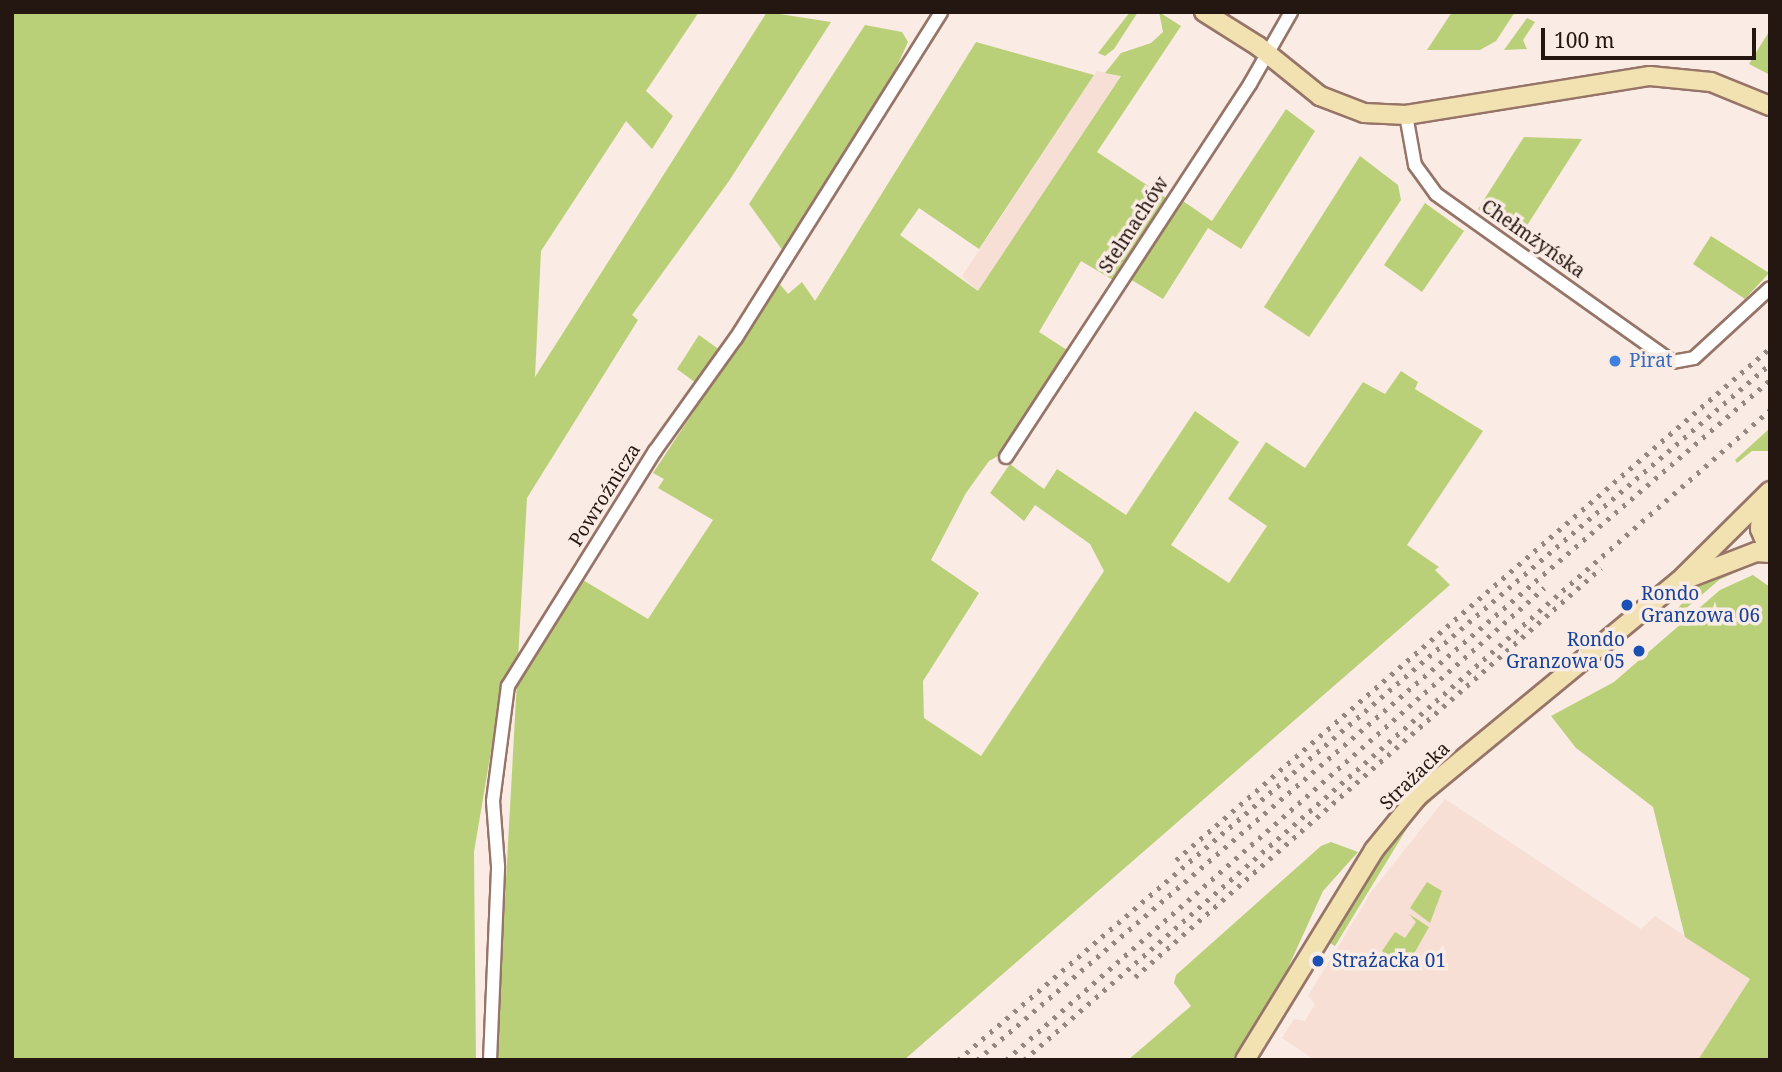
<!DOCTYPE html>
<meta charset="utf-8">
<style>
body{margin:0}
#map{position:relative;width:1782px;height:1072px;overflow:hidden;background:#faebe5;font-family:"Noto Serif",serif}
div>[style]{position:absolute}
.industrial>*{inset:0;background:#f7dfd5}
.green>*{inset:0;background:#bad078}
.roads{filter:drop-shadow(2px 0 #967568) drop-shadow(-2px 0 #967568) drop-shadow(0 2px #967568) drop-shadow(0 -2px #967568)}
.street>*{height:12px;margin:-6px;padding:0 6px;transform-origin:6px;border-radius:6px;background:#fff}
.secondary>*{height:18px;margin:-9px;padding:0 9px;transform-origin:9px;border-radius:9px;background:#f2e2b2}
.rail>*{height:4.5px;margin-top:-2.25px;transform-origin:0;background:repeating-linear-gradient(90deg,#958781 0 3.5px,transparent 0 10.5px)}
.dots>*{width:19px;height:19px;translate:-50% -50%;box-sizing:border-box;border:4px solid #faebe5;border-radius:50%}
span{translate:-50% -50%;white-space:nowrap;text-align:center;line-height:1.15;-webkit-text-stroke:7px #faebe5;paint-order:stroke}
.street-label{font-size:19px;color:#241712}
.shop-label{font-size:19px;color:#366cbe}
.left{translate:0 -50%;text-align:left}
.transit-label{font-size:19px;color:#164399}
.right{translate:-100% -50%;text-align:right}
.frame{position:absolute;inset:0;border:14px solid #241712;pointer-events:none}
.scale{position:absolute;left:1541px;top:28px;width:215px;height:32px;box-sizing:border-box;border:4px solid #241712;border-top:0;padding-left:9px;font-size:21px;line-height:24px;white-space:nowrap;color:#241712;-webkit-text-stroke:5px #faebe5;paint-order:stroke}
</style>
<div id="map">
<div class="industrial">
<div style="clip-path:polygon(1097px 71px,1121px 75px,978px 292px,962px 276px)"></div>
<div style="clip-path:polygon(1445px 799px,1641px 929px,1655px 916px,1750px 979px,1698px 1060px,1315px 1060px,1282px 1038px,1294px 1019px,1305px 1021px,1315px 1004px,1308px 996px,1372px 891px)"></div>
</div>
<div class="green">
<div style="clip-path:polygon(12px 12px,699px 12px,646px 91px,673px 116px,652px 149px,626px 121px,541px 251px,535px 377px,767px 12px,831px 22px,729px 181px,632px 315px,638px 320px,527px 498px,518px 659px,503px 680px,474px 852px,476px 1060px,12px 1060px)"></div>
<div style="clip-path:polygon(1130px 12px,1138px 12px,1114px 49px,1105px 56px,1098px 53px)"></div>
<div style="clip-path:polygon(1159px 12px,1181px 26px,1097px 152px,1168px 199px,1113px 280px,1081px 261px,1039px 332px,1067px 350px,998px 456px,989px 461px,966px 493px,931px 560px,979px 593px,923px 681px,924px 718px,981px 756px,1104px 571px,1090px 544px,1035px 505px,1024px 521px,990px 493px,1010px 464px,1044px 489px,1057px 469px,1126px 515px,1195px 411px,1239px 442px,1171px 545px,1229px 583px,1267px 526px,1228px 499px,1266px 442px,1305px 468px,1363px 382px,1385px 394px,1401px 371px,1418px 382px,1415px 389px,1483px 431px,1407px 545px,1439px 567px,1435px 570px,1450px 585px,904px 1060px,496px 1060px,517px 681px,583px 580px,648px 619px,713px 520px,658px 488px,664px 479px,653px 473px,779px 283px,788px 294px,802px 282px,815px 301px,976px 42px,1094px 75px,979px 249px,919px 208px,900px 235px,978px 291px,1121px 76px,1105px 73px,1121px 53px,1151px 43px,1163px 32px)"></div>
<div style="clip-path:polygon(1452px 12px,1515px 12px,1496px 41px,1480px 50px,1427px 50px)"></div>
<div style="clip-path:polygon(1527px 18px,1535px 22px,1523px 40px,1527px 49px,1504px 50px)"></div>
<div style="clip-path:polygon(865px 25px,902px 32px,908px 42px,893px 75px,783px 251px,749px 204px)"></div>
<div style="clip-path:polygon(1770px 30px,1770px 75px,1749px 64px)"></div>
<div style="clip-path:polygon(1286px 109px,1315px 131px,1241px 249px,1208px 228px,1163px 299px,1130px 279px,1180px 199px,1212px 221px)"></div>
<div style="clip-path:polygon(1524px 137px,1582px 139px,1519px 238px,1478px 209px)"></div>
<div style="clip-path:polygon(1360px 156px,1398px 185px,1401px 200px,1309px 337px,1264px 307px)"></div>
<div style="clip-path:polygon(1425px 203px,1464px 231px,1422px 292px,1384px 265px)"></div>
<div style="clip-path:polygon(1711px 236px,1769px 273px,1745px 299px,1693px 264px)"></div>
<div style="clip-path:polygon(699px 335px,720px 350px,696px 383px,677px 369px)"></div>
<div style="clip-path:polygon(1770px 428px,1769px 451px,1752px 451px,1737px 463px,1735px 460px)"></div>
<div style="clip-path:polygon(1742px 566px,1743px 569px,1719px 580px,1676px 617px,1672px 615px,1697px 586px)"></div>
<div style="clip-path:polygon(1753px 575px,1770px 587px,1770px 1060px,1698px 1060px,1750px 979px,1685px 937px,1653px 807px,1576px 748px,1551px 716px,1614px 682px,1720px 590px)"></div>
<div style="clip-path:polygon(1462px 772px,1414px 817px,1335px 946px,1327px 941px,1370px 869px,1417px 808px)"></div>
<div style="clip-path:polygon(1331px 842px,1358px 852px,1323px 891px,1287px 970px,1232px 1060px,1128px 1060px,1191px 1006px,1174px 983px,1176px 975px,1321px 846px)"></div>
<div style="clip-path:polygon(1427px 882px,1442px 891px,1430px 923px,1410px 908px)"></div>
<div style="clip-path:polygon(1409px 914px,1429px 927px,1406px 968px,1392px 963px,1382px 951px,1395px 932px,1405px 938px,1416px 922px)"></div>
</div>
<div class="roads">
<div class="street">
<div style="left:1406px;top:115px;width:51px;rotate:79.8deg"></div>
<div style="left:1415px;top:165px;width:36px;rotate:54deg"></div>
<div style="left:1436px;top:194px;width:290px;rotate:35.4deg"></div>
<div style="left:1672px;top:362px;width:22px;rotate:-10deg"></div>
<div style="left:1694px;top:358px;width:103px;rotate:-42.6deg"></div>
<div style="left:1006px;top:457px;width:446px;rotate:-56.8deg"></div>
<div style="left:1250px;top:84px;width:83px;rotate:-60.3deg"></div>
<div style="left:490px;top:1060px;width:194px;rotate:-87.6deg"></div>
<div style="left:498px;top:866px;width:65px;rotate:-94.4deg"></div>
<div style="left:493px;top:801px;width:116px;rotate:-82.6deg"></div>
<div style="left:508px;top:686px;width:277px;rotate:-58deg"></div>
<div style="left:655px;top:451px;width:139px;rotate:-54.4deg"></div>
<div style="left:736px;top:338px;width:385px;rotate:-57.8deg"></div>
</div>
<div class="secondary">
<div style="left:1204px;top:12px;width:64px;rotate:32.2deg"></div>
<div style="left:1258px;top:46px;width:80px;rotate:38.9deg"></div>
<div style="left:1320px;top:96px;width:47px;rotate:21.1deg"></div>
<div style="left:1364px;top:113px;width:42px;rotate:2.7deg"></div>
<div style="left:1406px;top:115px;width:247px;rotate:-9.1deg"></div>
<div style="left:1650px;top:76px;width:61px;rotate:5.6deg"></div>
<div style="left:1711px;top:82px;width:64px;rotate:22.1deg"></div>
<div style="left:1762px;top:500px;width:29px;rotate:94deg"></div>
<div style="left:1760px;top:529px;width:25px;rotate:67deg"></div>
<div style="left:1686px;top:579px;width:75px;rotate:-21.1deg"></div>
<div style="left:1756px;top:552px;width:14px;rotate:4deg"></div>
<div style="left:1245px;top:1060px;width:246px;rotate:-58.4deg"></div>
<div style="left:1374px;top:850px;width:70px;rotate:-50.8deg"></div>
<div style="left:1418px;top:796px;width:338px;rotate:-39.5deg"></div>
<div style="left:1679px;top:581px;width:128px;rotate:-44.7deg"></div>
</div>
</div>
<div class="rail">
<div style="left:1176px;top:860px;width:784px;rotate:-40.76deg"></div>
<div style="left:1135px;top:977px;width:620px;rotate:-41.27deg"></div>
<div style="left:958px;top:1060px;width:1069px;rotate:-40.6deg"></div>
<div style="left:977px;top:1060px;width:1045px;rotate:-40.61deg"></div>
<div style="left:1006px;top:1060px;width:716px;rotate:-41.26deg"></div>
<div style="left:1024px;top:1060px;width:989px;rotate:-41.07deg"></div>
</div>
<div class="dots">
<div style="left:1615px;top:361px;background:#3f7fe0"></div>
<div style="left:1627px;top:605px;background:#1a4fb4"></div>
<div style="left:1639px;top:651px;background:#1a4fb4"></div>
<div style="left:1318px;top:961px;background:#1a4fb4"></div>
</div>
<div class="street-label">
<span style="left:1134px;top:225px;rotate:-57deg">Stelmachów</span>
<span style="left:1533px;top:239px;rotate:35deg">Chełmżyńska</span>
<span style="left:605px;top:495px;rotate:-58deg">Powroźnicza</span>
<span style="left:1415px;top:776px;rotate:-44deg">Strażacka</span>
</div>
<div class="shop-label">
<span class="left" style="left:1629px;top:361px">Pirat</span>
</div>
<div class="transit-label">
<span class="left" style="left:1641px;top:605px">Rondo<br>Granzowa 06</span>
<span class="right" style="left:1625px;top:651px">Rondo<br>Granzowa 05</span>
<span class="left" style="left:1332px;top:961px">Strażacka 01</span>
</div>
<div class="frame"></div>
<div class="scale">100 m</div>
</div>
